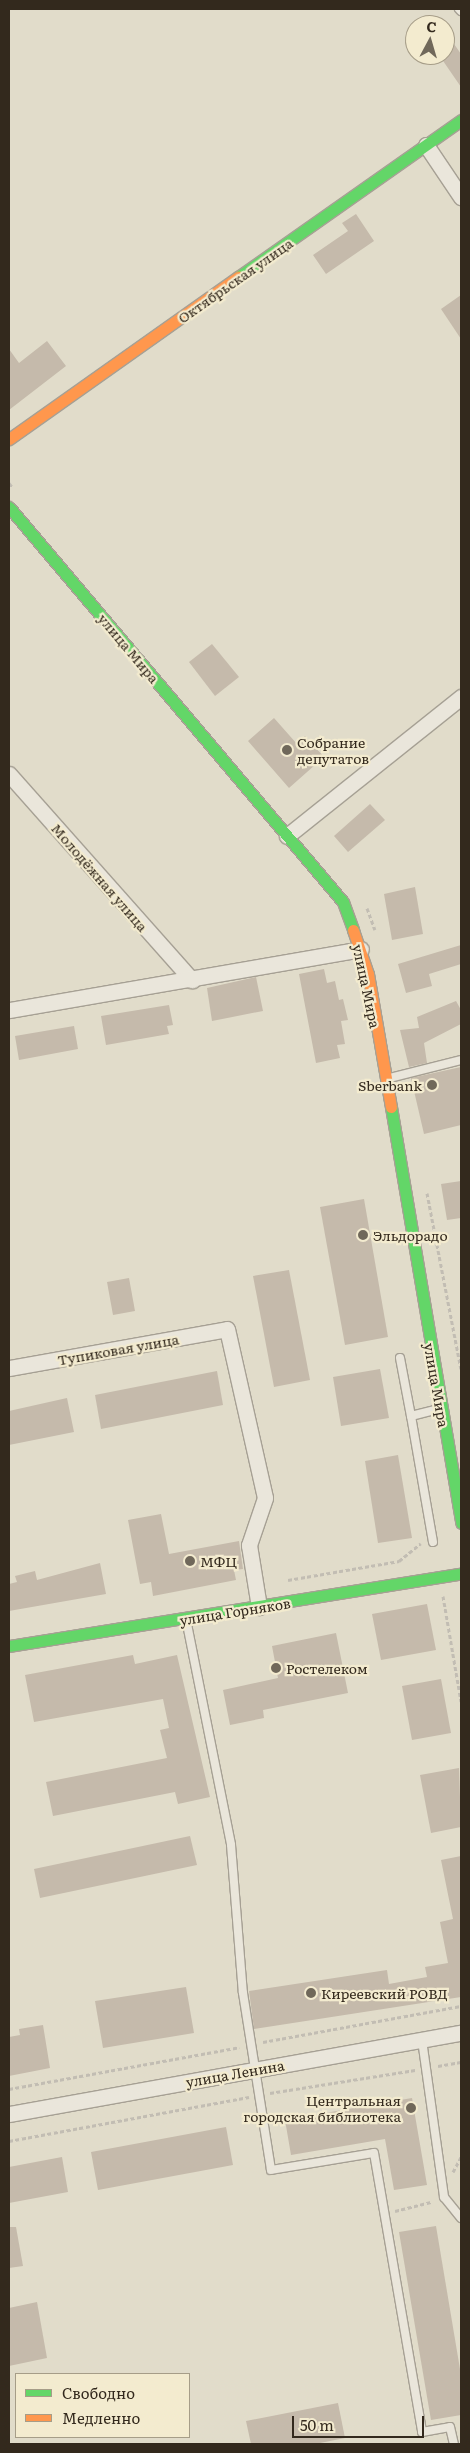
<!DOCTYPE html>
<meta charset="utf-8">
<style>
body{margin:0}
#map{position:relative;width:470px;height:2453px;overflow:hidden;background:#e1dcca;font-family:Literata,serif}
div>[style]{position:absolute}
.building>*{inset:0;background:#c5baab}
.path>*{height:3px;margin-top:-1.5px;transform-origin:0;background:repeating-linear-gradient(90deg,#c2bdb3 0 4px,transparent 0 6.5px)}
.roads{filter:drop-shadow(1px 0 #a6a094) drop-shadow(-1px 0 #a6a094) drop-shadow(0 1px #a6a094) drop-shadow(0 -1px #a6a094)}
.lane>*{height:8px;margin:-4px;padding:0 4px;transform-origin:4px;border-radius:4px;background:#eae6db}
.street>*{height:15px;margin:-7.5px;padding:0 7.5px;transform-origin:7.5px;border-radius:7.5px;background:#eae6db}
.fast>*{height:11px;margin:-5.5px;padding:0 5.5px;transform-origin:5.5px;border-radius:5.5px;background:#63d668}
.slow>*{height:11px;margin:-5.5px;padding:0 5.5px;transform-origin:5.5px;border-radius:5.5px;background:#ff974d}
.dots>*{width:14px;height:14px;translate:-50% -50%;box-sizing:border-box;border:2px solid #f3ebcf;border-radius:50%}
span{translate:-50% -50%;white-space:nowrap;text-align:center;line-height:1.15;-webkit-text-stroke:4.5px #f3ebcf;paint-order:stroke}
.street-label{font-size:14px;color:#33291d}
.poi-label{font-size:14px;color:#33291d}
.left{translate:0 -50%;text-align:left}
.right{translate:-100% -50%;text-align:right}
.frame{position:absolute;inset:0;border:10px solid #33291d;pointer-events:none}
.legend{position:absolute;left:15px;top:2373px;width:175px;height:65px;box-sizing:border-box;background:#f3ebcf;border:1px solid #a69d88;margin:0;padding:6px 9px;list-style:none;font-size:15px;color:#33291d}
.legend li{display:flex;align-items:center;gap:10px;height:25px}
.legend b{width:25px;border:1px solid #a69d88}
.north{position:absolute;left:405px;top:15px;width:50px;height:50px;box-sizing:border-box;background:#f3ebcf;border:1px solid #a69d88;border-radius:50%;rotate:6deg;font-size:14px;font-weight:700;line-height:20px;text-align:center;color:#33291d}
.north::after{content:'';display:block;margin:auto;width:18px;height:22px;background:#70685a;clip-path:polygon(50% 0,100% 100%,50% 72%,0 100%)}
.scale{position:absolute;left:292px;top:2416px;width:132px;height:22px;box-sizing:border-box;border:2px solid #33291d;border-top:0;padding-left:6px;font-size:15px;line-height:18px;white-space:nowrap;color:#33291d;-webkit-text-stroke:4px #f3ebcf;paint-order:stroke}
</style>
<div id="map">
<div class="building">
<div style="clip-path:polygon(445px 31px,461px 54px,461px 87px,439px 55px,445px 55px)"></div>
<div style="clip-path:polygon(356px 214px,374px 241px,326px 274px,313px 255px,348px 231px,342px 223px)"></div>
<div style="clip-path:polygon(461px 295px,461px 339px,441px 309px)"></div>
<div style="clip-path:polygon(47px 341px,66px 366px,9px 410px,9px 349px,19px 363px)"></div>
<div style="clip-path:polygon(212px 644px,239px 677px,215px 696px,189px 662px)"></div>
<div style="clip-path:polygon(274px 718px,297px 744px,305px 736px,324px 757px,289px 788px,248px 741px)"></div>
<div style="clip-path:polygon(370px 804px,385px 820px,348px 852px,334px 836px)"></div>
<div style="clip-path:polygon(415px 887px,423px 934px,392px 940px,384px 894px)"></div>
<div style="clip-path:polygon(461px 945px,461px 964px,429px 974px,432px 986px,406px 993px,398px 964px)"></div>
<div style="clip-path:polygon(324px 969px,327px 983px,335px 981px,339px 1000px,343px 999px,348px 1020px,341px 1021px,345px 1044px,337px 1045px,340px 1058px,316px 1063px,299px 974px)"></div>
<div style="clip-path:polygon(256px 977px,263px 1011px,212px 1021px,207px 988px)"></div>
<div style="clip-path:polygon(456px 1001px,461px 1010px,461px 1024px,424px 1043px,427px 1063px,409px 1067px,400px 1030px,419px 1028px,417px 1017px)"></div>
<div style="clip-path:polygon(169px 1005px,173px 1025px,167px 1026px,169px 1034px,106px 1045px,101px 1016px)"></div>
<div style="clip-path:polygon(74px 1026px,78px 1049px,19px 1060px,15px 1036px)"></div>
<div style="clip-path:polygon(461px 1067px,461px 1125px,424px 1134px,411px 1078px)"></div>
<div style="clip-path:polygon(461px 1181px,461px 1218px,447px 1220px,441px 1184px)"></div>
<div style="clip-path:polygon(364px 1199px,388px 1337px,345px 1345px,320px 1207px)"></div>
<div style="clip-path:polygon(289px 1270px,310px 1380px,274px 1387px,253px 1276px)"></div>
<div style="clip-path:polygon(129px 1278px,135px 1311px,113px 1315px,107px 1282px)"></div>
<div style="clip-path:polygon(380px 1369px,389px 1418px,341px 1426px,333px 1377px)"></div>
<div style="clip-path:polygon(217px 1371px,223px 1405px,101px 1429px,95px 1395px)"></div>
<div style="clip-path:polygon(67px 1398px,74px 1432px,9px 1445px,9px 1411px)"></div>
<div style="clip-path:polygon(398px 1455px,412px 1538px,378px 1543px,365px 1461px)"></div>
<div style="clip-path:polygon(161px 1514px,169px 1554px,239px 1541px,243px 1569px,234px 1570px,236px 1580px,153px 1596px,151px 1582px,140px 1584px,128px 1520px)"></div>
<div style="clip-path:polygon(100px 1563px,106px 1594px,9px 1611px,9px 1584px,17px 1582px,15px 1576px,35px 1571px,37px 1580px)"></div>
<div style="clip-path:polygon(427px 1604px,436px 1650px,381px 1660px,372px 1614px)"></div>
<div style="clip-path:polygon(336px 1633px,348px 1693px,263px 1710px,264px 1718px,230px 1725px,223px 1690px,278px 1678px,272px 1646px)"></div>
<div style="clip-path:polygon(133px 1655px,135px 1664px,177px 1655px,210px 1797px,178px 1804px,175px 1792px,53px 1816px,46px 1782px,167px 1758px,160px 1730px,169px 1728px,163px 1699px,34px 1722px,25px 1675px)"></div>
<div style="clip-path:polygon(441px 1679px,451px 1733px,412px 1740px,402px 1686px)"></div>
<div style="clip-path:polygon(459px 1768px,461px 1827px,431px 1833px,420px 1775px)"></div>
<div style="clip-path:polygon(190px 1836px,197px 1865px,40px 1898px,34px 1869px)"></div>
<div style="clip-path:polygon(461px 1856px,461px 1997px,254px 2029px,249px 1991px,387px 1970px,389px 1984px,427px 1977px,425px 1967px,448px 1963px,440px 1922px,453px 1919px,441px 1860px)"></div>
<div style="clip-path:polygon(186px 1987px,194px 2033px,103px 2048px,95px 2001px)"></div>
<div style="clip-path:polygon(43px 2025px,50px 2068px,9px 2076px,9px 2037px,20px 2035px,19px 2029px)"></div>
<div style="clip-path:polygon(412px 2098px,427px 2185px,394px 2190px,385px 2139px,291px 2155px,285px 2120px)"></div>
<div style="clip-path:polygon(226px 2127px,233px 2165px,98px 2190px,91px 2152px)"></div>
<div style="clip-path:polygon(62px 2157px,68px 2192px,9px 2203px,9px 2167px)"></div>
<div style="clip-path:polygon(436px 2226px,461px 2375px,461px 2415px,431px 2420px,399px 2232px)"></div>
<div style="clip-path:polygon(9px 2227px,16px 2227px,23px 2266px,9px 2268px)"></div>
<div style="clip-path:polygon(37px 2302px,47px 2358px,9px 2366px,9px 2308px)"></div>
<div style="clip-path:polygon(338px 2403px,345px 2438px,315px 2444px,251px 2444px,246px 2421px)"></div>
</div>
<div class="path">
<div style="left:9px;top:483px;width:6px;rotate:51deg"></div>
<div style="left:367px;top:908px;width:23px;rotate:70deg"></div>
<div style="left:427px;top:1193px;width:179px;rotate:79.1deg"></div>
<div style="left:288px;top:1580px;width:113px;rotate:-9.7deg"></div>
<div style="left:399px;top:1561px;width:28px;rotate:-39deg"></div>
<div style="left:443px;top:1596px;width:107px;rotate:80.3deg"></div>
<div style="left:263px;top:2042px;width:201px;rotate:-10.3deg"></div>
<div style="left:438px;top:2066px;width:23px;rotate:-10deg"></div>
<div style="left:9px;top:2089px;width:234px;rotate:-10.3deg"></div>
<div style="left:270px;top:2093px;width:147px;rotate:-9deg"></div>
<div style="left:9px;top:2141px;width:244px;rotate:-10.4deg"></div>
<div style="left:453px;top:2172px;width:17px;rotate:-62deg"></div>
<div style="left:395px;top:2211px;width:38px;rotate:-14deg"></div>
</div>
<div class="roads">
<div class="lane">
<div style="left:459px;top:9px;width:3px;rotate:45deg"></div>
<div style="left:386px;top:1079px;width:77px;rotate:-14.2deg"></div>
<div style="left:400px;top:1358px;width:59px;rotate:79.3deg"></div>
<div style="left:433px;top:1542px;width:128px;rotate:-99.9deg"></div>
<div style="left:411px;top:1416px;width:29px;rotate:-14deg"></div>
<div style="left:186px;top:1619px;width:230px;rotate:78.7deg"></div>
<div style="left:231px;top:1845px;width:148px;rotate:85.4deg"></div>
<div style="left:243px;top:1993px;width:179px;rotate:81deg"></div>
<div style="left:271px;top:2170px;width:104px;rotate:-9.4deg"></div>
<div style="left:374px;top:2153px;width:283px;rotate:80.2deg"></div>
<div style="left:422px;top:2432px;width:28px;rotate:-10deg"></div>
<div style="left:450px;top:2427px;width:17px;rotate:77deg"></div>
<div style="left:422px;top:2040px;width:159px;rotate:82deg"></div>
<div style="left:444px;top:2197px;width:27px;rotate:51deg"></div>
</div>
<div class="street">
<div style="left:426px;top:145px;width:63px;rotate:56.1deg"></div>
<div style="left:9px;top:774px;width:276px;rotate:48.4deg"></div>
<div style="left:287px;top:836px;width:223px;rotate:-38.6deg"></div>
<div style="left:9px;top:1010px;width:357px;rotate:-9.8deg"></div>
<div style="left:9px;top:1368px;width:221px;rotate:-10.1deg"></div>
<div style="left:227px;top:1329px;width:173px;rotate:77.3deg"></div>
<div style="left:265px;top:1498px;width:50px;rotate:108.8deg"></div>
<div style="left:249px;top:1545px;width:63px;rotate:80.8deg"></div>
<div style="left:9px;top:2114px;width:459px;rotate:-10.2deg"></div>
</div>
<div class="fast">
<div style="left:238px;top:277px;width:273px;rotate:-35.1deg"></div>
<div style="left:9px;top:507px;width:517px;rotate:49.78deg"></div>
<div style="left:343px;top:902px;width:30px;rotate:70deg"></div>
<div style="left:391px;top:1107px;width:422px;rotate:80.4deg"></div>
<div style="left:9px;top:1646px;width:458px;rotate:-9.1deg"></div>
</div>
<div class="slow">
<div style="left:9px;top:439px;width:281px;rotate:-35.3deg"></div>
<div style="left:353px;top:930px;width:46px;rotate:71.2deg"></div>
<div style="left:368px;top:974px;width:135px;rotate:80.2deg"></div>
</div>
</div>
<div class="dots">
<div style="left:287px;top:750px;background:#70685a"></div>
<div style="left:432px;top:1085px;background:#70685a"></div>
<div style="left:363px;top:1235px;background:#70685a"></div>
<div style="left:190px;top:1561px;background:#70685a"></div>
<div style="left:276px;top:1668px;background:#70685a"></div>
<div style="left:311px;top:1993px;background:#70685a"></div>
<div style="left:411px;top:2108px;background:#70685a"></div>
</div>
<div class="street-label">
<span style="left:235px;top:280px;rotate:-35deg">Октябрьская улица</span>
<span style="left:129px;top:648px;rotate:50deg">улица Мира</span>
<span style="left:100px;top:877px;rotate:49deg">Молодёжная улица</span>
<span style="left:367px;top:986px;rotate:78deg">улица Мира</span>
<span style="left:118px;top:1349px;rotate:-10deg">Тупиковая улица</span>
<span style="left:437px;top:1385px;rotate:80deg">улица Мира</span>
<span style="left:235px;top:1611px;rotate:-9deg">улица Горняков</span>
<span style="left:235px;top:2073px;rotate:-10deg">улица Ленина</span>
</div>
<div class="poi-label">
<span class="left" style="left:297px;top:750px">Собрание<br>депутатов</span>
<span class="right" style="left:422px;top:1085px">Sberbank</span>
<span class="left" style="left:373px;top:1235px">Эльдорадо</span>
<span class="left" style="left:200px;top:1561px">МФЦ</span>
<span class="left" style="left:286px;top:1668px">Ростелеком</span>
<span class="left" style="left:321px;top:1993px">Киреевский РОВД</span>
<span class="right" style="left:401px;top:2108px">Центральная<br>городская библиотека</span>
</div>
<div class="frame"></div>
<ul class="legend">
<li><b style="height:6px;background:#63d668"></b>Свободно</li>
<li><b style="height:6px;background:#ff974d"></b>Медленно</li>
</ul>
<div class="north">С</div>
<div class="scale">50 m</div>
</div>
